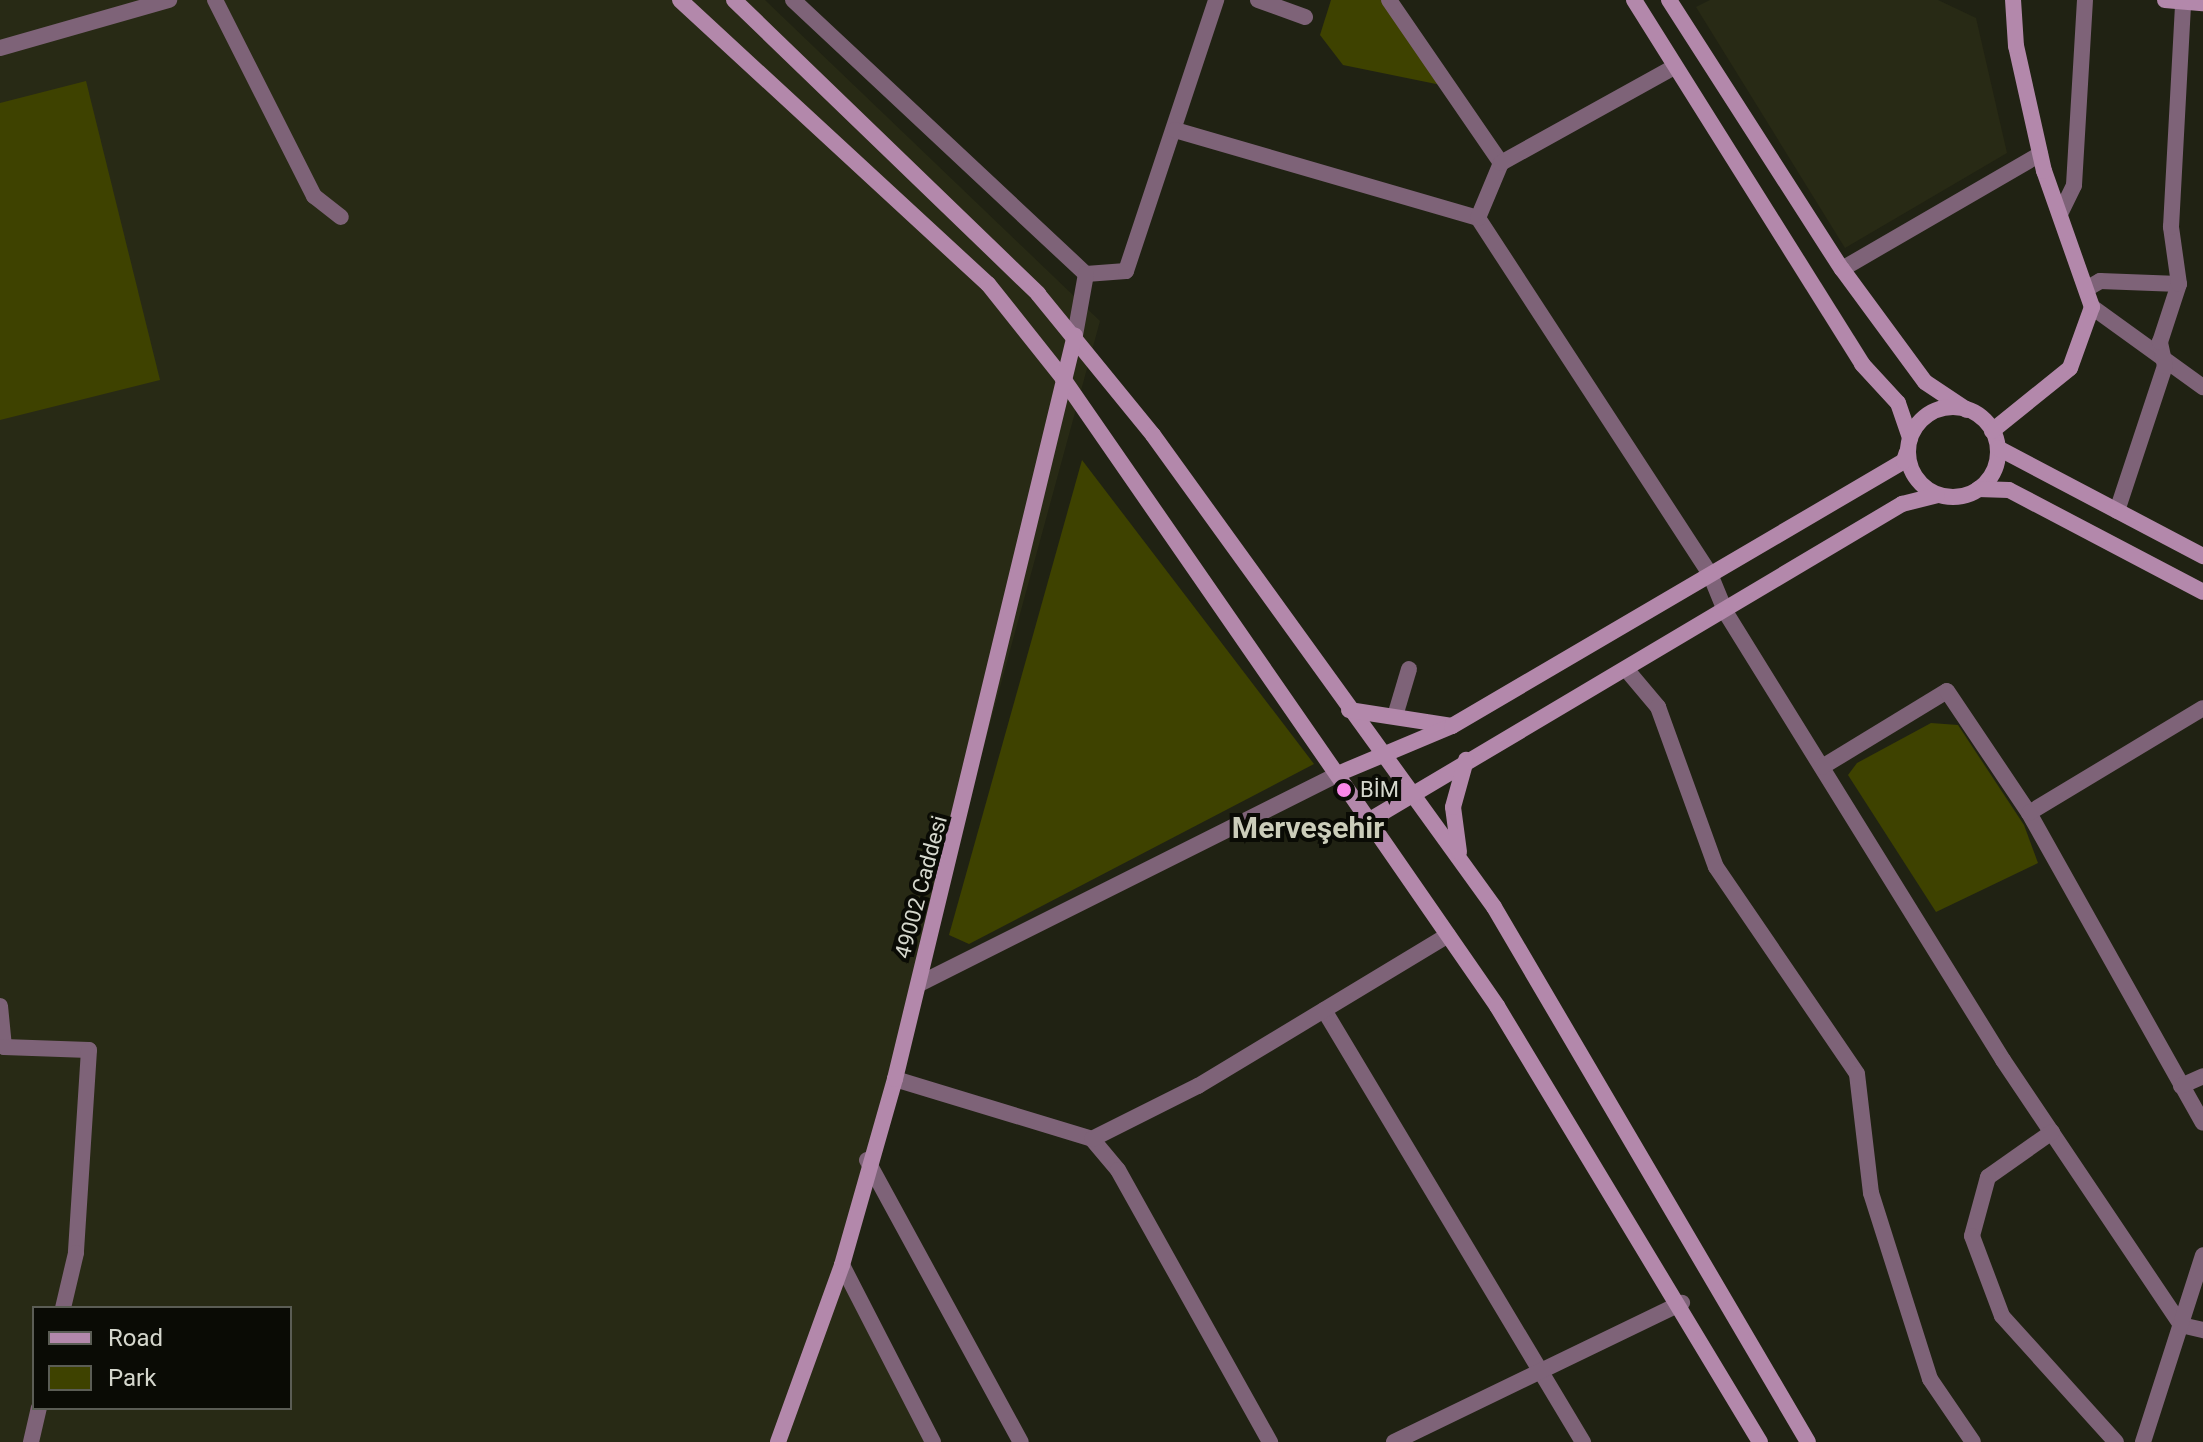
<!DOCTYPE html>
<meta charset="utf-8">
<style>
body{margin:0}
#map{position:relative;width:2203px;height:1442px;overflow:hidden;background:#202213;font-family:Roboto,sans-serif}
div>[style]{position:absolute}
.built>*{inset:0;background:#282a15}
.green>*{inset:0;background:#3e4200}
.street>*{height:16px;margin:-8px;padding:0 8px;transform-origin:8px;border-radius:8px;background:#7e6378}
.secondary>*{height:16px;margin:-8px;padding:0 8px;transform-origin:8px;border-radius:8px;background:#b388ab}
.secondary>.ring{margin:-8px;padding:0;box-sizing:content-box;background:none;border:16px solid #b388ab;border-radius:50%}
.dots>*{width:22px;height:22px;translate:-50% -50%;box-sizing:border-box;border:4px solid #0a0b05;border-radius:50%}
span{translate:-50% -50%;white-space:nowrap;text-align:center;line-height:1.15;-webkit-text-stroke:8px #0a0b05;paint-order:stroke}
.poi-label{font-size:22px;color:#d5d7cd}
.left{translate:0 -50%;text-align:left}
.street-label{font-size:22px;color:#d5d7cd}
.district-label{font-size:30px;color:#cbcdba;font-weight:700}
.legend{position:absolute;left:32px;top:1306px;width:260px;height:104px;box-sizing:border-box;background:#0a0b05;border:2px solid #5b5d55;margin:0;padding:10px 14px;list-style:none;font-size:24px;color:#d5d7cd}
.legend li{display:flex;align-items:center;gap:16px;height:40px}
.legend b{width:40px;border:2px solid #5b5d55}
</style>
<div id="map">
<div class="built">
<div style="clip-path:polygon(evenodd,0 0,765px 0,1100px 321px,845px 1255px,939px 1442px,0 1442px,0 0,34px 1308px,290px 1308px,290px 1408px,34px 1408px,34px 1308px)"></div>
<div style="clip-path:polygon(1710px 0,1938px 0,1976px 18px,2007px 153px,1845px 248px,1696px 7px)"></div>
</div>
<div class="green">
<div style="clip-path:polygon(1331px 0,1381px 0,1441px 85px,1343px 65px,1320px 35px)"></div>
<div style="clip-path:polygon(86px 81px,160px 380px,0 420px,0 103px)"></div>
<div style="clip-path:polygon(1082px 460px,1314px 764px,969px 944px,949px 935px)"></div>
<div style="clip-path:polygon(1931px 723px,1958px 725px,2024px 825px,2038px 863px,1936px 912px,1848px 775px,1857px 763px)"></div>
</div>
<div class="street">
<div style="left:215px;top:0;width:220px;rotate:63.2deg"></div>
<div style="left:314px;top:196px;width:34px;rotate:38deg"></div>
<div style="left:793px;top:0;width:401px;rotate:43.1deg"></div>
<div style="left:1086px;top:274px;width:40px;rotate:-4.3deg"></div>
<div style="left:1126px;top:271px;width:286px;rotate:-71.6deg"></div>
<div style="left:1258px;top:0;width:50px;rotate:19.9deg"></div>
<div style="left:1389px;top:0;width:198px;rotate:55.5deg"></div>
<div style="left:0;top:48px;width:176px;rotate:-15.9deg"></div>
<div style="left:1175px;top:130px;width:316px;rotate:16.2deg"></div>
<div style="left:1478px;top:218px;width:425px;rotate:56.9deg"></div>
<div style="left:1710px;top:574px;width:42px;rotate:67.7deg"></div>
<div style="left:1726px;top:613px;width:526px;rotate:58.21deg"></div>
<div style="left:2003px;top:1060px;width:319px;rotate:56.1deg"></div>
<div style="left:2181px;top:1325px;width:23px;rotate:13deg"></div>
<div style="left:2060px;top:214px;width:32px;rotate:-64deg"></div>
<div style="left:2074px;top:185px;width:185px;rotate:-86.6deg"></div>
<div style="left:1478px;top:218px;width:60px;rotate:-67.3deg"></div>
<div style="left:1501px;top:163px;width:198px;rotate:-29deg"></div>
<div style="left:1842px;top:269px;width:229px;rotate:-30.1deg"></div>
<div style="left:2088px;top:288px;width:14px;rotate:-30deg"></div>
<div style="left:2100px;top:281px;width:79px;rotate:2.2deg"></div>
<div style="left:2092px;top:307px;width:137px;rotate:35.8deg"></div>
<div style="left:1075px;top:335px;width:62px;rotate:-79.8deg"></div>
<div style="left:2117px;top:511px;width:153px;rotate:-71.7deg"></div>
<div style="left:2165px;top:366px;width:25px;rotate:-102deg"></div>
<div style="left:2160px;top:342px;width:61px;rotate:-71.9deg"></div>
<div style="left:2179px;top:284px;width:58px;rotate:-98deg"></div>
<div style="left:2171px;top:227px;width:225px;rotate:-86.9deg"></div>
<div style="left:1626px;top:669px;width:50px;rotate:49.9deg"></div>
<div style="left:1658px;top:707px;width:170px;rotate:70.1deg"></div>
<div style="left:1716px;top:867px;width:250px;rotate:55.7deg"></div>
<div style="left:1857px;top:1074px;width:120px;rotate:83.3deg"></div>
<div style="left:1871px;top:1193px;width:195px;rotate:72.4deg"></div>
<div style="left:1930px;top:1379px;width:76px;rotate:55.7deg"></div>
<div style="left:1395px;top:716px;width:49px;rotate:-73.4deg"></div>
<div style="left:1822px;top:767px;width:146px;rotate:-31.3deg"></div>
<div style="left:1947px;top:691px;width:147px;rotate:56.1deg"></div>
<div style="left:2029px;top:813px;width:355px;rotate:60.7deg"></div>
<div style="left:2029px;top:813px;width:203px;rotate:-31.1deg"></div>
<div style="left:919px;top:984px;width:471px;rotate:-26.6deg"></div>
<div style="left:0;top:1006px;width:41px;rotate:84.4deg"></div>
<div style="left:4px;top:1047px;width:85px;rotate:2deg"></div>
<div style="left:89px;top:1050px;width:203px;rotate:93.7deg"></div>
<div style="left:76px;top:1253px;width:57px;rotate:103.3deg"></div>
<div style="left:1324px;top:1010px;width:504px;rotate:59.06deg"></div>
<div style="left:895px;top:1079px;width:206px;rotate:16.9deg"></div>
<div style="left:1092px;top:1139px;width:40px;rotate:50deg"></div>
<div style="left:1118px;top:1170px;width:312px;rotate:60.8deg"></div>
<div style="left:2181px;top:1086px;width:24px;rotate:-24deg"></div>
<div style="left:2052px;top:1132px;width:78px;rotate:144.9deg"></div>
<div style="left:1988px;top:1177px;width:61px;rotate:105.2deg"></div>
<div style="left:1972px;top:1236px;width:85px;rotate:69.4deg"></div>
<div style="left:2002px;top:1316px;width:170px;rotate:47.9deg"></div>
<div style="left:1092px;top:1139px;width:119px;rotate:-26.6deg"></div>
<div style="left:1198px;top:1086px;width:292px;rotate:-31.1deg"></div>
<div style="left:867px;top:1160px;width:321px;rotate:61.4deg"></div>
<div style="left:842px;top:1265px;width:199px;rotate:62.8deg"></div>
<div style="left:31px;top:1442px;width:35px;rotate:-77deg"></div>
<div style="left:1394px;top:1442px;width:320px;rotate:-25.8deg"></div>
<div style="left:2143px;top:1442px;width:196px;rotate:-72.2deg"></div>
</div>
<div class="secondary">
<div style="left:680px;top:0;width:419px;rotate:42.7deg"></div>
<div style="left:988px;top:284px;width:119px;rotate:51.5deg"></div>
<div style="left:1062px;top:377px;width:765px;rotate:55.33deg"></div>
<div style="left:1497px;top:1006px;width:509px;rotate:58.9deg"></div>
<div style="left:734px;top:0;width:423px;rotate:44deg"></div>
<div style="left:1038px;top:294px;width:182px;rotate:50.8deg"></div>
<div style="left:1153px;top:435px;width:582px;rotate:54.15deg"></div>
<div style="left:1494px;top:907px;width:620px;rotate:59.59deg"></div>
<div style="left:1634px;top:0;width:430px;rotate:57.9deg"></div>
<div style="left:1862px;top:364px;width:53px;rotate:47.3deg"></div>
<div style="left:1898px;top:403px;width:37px;rotate:71deg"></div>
<div style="left:1669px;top:0;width:320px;rotate:57.3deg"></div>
<div style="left:1842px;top:269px;width:140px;rotate:53.7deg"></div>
<div style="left:1925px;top:382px;width:50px;rotate:33.7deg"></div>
<div style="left:2165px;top:0;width:38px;rotate:5deg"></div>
<div class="ring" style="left:1908px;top:407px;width:74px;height:74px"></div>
<div style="left:1992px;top:431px;width:100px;rotate:-38.9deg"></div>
<div style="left:2070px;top:368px;width:65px;rotate:-70.2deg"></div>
<div style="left:2092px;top:307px;width:144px;rotate:-109.4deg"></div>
<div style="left:2044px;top:171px;width:128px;rotate:-102.6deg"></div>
<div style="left:2016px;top:46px;width:46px;rotate:-93.7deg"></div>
<div style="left:1998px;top:448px;width:232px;rotate:27.8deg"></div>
<div style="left:1978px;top:489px;width:31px;rotate:2deg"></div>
<div style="left:2009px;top:490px;width:219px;rotate:27.7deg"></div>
<div style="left:1349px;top:710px;width:104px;rotate:8.8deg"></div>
<div style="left:1340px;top:773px;width:121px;rotate:-22.8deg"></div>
<div style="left:1452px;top:726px;width:524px;rotate:-30.38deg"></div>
<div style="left:1904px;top:461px;width:9px;rotate:-72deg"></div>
<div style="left:1370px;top:820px;width:619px;rotate:-30.71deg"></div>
<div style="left:1902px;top:504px;width:36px;rotate:-14deg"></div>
<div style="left:1459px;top:852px;width:45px;rotate:-97.6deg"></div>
<div style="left:1453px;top:807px;width:49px;rotate:-74.5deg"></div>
<div style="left:778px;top:1442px;width:188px;rotate:-70.1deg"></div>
<div style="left:842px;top:1265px;width:193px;rotate:-74.1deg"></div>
<div style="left:895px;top:1079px;width:765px;rotate:-76.4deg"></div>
</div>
<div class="dots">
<div style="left:1344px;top:790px;background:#f987e8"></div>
</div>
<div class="poi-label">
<span class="left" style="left:1360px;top:790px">BİM</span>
</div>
<div class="street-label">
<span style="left:921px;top:887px;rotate:-75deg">49002 Caddesi</span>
</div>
<div class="district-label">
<span style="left:1308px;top:828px">Merveşehir</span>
</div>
<ul class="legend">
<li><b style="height:10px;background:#b388ab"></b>Road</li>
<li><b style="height:22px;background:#3e4200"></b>Park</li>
</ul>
</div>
